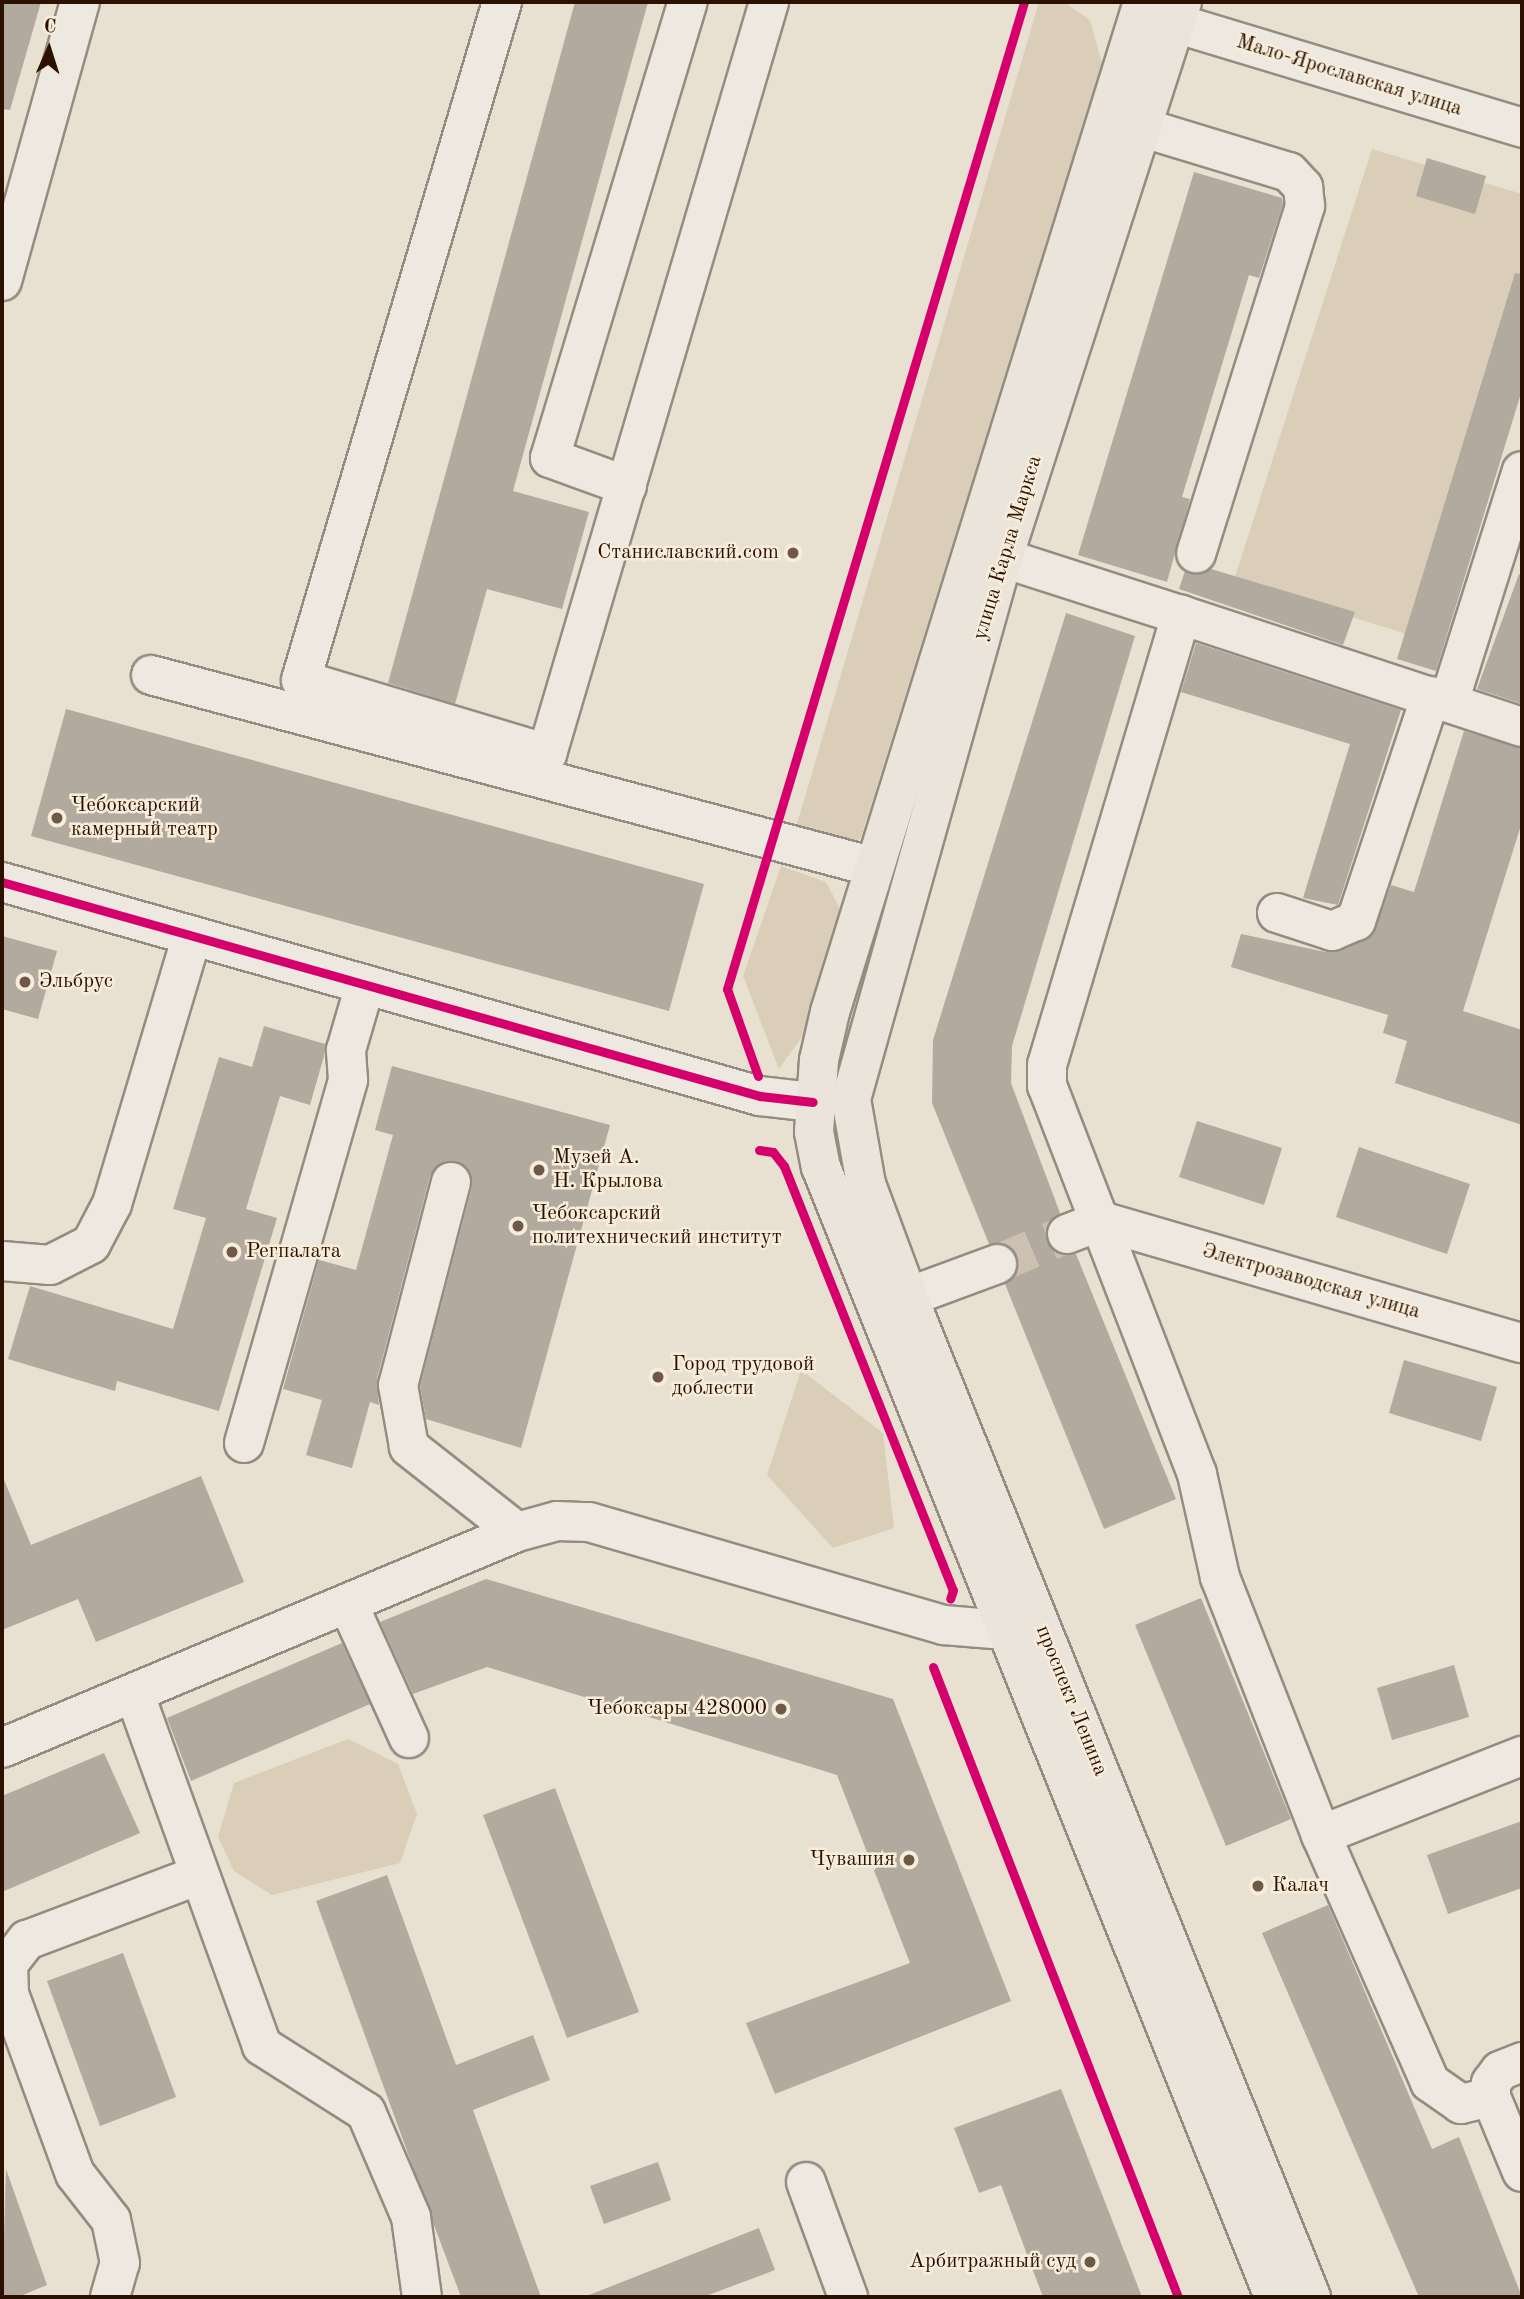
<!DOCTYPE html>
<meta charset="utf-8">
<style>
body{margin:0}
#map{position:relative;width:1524px;height:2299px;overflow:hidden;background:#e8e0d0;font-family:"Old Standard TT",serif}
div>[style]{position:absolute}
.green>*{inset:0;background:#dbceb8}
.building>*{inset:0;background:#b2aa9e}
.minor-tunnel>*{height:38px;margin-top:-19px;transform-origin:0;background:repeating-linear-gradient(90deg,#ccc1b1 0 38px,transparent 0 57px)}
.roads{filter:drop-shadow(2px 0 #948c81) drop-shadow(-2px 0 #948c81) drop-shadow(0 2px #948c81) drop-shadow(0 -2px #948c81)}
.minor>*{height:38px;margin:-19px;padding:0 19px;transform-origin:19px;border-radius:19px;background:#ede8e0}
.major>*{height:38px;margin:-19px;padding:0 19px;transform-origin:19px;border-radius:19px;background:#eae4db}
.cycleway>*{height:9px;margin:-4.5px;padding:0 4.5px;transform-origin:4.5px;border-radius:4.5px;background:#d6006c}
.dots>*{width:19px;height:19px;translate:-50% -50%;box-sizing:border-box;border:4px solid #f7edda;border-radius:50%}
span{translate:-50% -50%;white-space:nowrap;text-align:center;line-height:1.15;-webkit-text-stroke:5px #f7edda;paint-order:stroke}
.street-label{font-size:21px;color:#2c1100}
.poi-label{font-size:21px;color:#2c1100}
.right{translate:-100% -50%;text-align:right}
.left{translate:0 -50%;text-align:left}
.frame{position:absolute;inset:0;border:4px solid #2c1100;pointer-events:none}
.north{position:absolute;left:14px;top:14px;width:70px;height:70px;-webkit-text-stroke:5px #f7edda;paint-order:stroke;rotate:3deg;font-size:19px;font-weight:700;line-height:28px;text-align:center;color:#2c1100}
.north::after{content:'';display:block;margin:auto;width:24px;height:32px;background:#2c1100;clip-path:polygon(50% 0,100% 100%,50% 72%,0 100%)}
</style>
<div id="map">
<div class="green">
<div style="clip-path:polygon(1039px 2px,1064px 2px,1090px 20px,1102px 63px,861px 837px,853px 846px,794px 834px)"></div>
<div style="clip-path:polygon(1372px 149px,1522px 194px,1522px 355px,1435px 643px,1234px 580px)"></div>
<div style="clip-path:polygon(781px 866px,826px 882px,840px 909px,803px 1035px,779px 1069px,743px 976px)"></div>
<div style="clip-path:polygon(801px 1370px,883px 1433px,894px 1528px,833px 1548px,767px 1475px)"></div>
<div style="clip-path:polygon(348px 1739px,398px 1764px,417px 1814px,400px 1863px,272px 1895px,234px 1871px,218px 1837px,234px 1783px)"></div>
</div>
<div class="building">
<div style="clip-path:polygon(2px 2px,41px 2px,10px 110px,2px 109px)"></div>
<div style="clip-path:polygon(575px 2px,648px 2px,513px 491px,589px 512px,562px 609px,487px 589px,455px 704px,388px 683px)"></div>
<div style="clip-path:polygon(1427px 158px,1486px 176px,1475px 214px,1416px 196px)"></div>
<div style="clip-path:polygon(1194px 172px,1282px 198px,1283px 204px,1259px 278px,1249px 275px,1182px 497px,1190px 499px,1167px 582px,1078px 555px)"></div>
<div style="clip-path:polygon(1515px 273px,1522px 274px,1522px 390px,1436px 671px,1397px 659px)"></div>
<div style="clip-path:polygon(1211px 569px,1355px 612px,1343px 645px,1179px 589px,1185px 571px)"></div>
<div style="clip-path:polygon(1519px 574px,1522px 575px,1522px 704px,1477px 689px)"></div>
<div style="clip-path:polygon(1066px 613px,1135px 636px,1012px 1046px,1011px 1083px,1060px 1213px,1046px 1230px,1047px 1242px,1063px 1255px,1076px 1254px,1176px 1499px,1104px 1529px,1005px 1284px,1018px 1268px,1017px 1256px,1001px 1243px,989px 1244px,932px 1103px,933px 1040px)"></div>
<div style="clip-path:polygon(1196px 643px,1401px 710px,1338px 905px,1303px 898px,1350px 744px,1181px 692px)"></div>
<div style="clip-path:polygon(66px 709px,704px 884px,669px 1011px,31px 836px)"></div>
<div style="clip-path:polygon(1464px 731px,1522px 748px,1522px 822px,1463px 1011px,1522px 1030px,1522px 1125px,1395px 1083px,1407px 1041px,1383px 1033px,1388px 1015px,1231px 967px,1241px 934px,1326px 952px,1372px 936px,1391px 885px,1414px 892px)"></div>
<div style="clip-path:polygon(2px 936px,57px 951px,38px 1019px,2px 1009px)"></div>
<div style="clip-path:polygon(264px 1026px,325px 1044px,324px 1056px,310px 1105px,280px 1096px,246px 1209px,277px 1218px,219px 1411px,117px 1381px,115px 1391px,8px 1359px,30px 1286px,173px 1329px,206px 1218px,173px 1209px,219px 1057px,252px 1067px)"></div>
<div style="clip-path:polygon(392px 1066px,610px 1125px,521px 1448px,426px 1419px,420px 1386px,472px 1187px,467px 1167px,446px 1161px,430px 1176px,377px 1379px,379px 1405px,370px 1402px,352px 1468px,306px 1455px,322px 1400px,283px 1389px,319px 1260px,356px 1270px,393px 1135px,375px 1130px)"></div>
<div style="clip-path:polygon(1197px 1121px,1282px 1148px,1264px 1205px,1179px 1177px)"></div>
<div style="clip-path:polygon(1359px 1147px,1470px 1184px,1447px 1254px,1336px 1217px)"></div>
<div style="clip-path:polygon(1404px 1360px,1497px 1387px,1481px 1441px,1389px 1413px)"></div>
<div style="clip-path:polygon(2px 1475px,31px 1545px,201px 1476px,244px 1582px,96px 1642px,78px 1599px,2px 1630px)"></div>
<div style="clip-path:polygon(486px 1579px,893px 1699px,1011px 2001px,775px 2094px,746px 2023px,910px 1963px,837px 1775px,487px 1667px,413px 1694px,380px 1622px)"></div>
<div style="clip-path:polygon(1201px 1598px,1291px 1819px,1226px 1846px,1135px 1625px)"></div>
<div style="clip-path:polygon(342px 1643px,370px 1704px,191px 1781px,167px 1718px)"></div>
<div style="clip-path:polygon(1454px 1665px,1469px 1717px,1392px 1740px,1377px 1688px)"></div>
<div style="clip-path:polygon(104px 1753px,140px 1833px,2px 1892px,2px 1796px)"></div>
<div style="clip-path:polygon(555px 1788px,639px 2012px,567px 2038px,483px 1815px)"></div>
<div style="clip-path:polygon(1522px 1821px,1522px 1888px,1448px 1914px,1427px 1855px)"></div>
<div style="clip-path:polygon(387px 1875px,456px 2065px,533px 2035px,550px 2080px,473px 2110px,541px 2297px,461px 2297px,434px 2225px,316px 1901px)"></div>
<div style="clip-path:polygon(1328px 1905px,1432px 2149px,1459px 2137px,1522px 2297px,1419px 2297px,1262px 1933px)"></div>
<div style="clip-path:polygon(123px 1953px,176px 2097px,100px 2126px,47px 1981px)"></div>
<div style="clip-path:polygon(1061px 2089px,1142px 2297px,1043px 2297px,1001px 2185px,979px 2193px,954px 2128px)"></div>
<div style="clip-path:polygon(658px 2162px,671px 2200px,604px 2224px,590px 2186px)"></div>
<div style="clip-path:polygon(6px 2169px,47px 2285px,18px 2297px,2px 2297px)"></div>
<div style="clip-path:polygon(759px 2228px,775px 2270px,703px 2297px,584px 2297px)"></div>
</div>
<div class="minor-tunnel">
<div style="left:997px;top:1264px;width:76px;rotate:-23.2deg"></div>
</div>
<div class="roads">
<div class="minor">
<div style="left:502px;top:2px;width:707px;rotate:106.51deg"></div>
<div style="left:301px;top:680px;width:257px;rotate:16.7deg"></div>
<div style="left:547px;top:754px;width:784px;rotate:-73.55deg"></div>
<div style="left:1175px;top:23px;width:363px;rotate:16.8deg"></div>
<div style="left:1111px;top:118px;width:186px;rotate:16.9deg"></div>
<div style="left:1289px;top:172px;width:21px;rotate:47deg"></div>
<div style="left:1303px;top:187px;width:19px;rotate:84deg"></div>
<div style="left:1305px;top:206px;width:364px;rotate:107.4deg"></div>
<div style="left:2px;top:281px;width:290px;rotate:-74.4deg"></div>
<div style="left:627px;top:486px;width:82px;rotate:-160deg"></div>
<div style="left:550px;top:458px;width:476px;rotate:-73.2deg"></div>
<div style="left:1003px;top:558px;width:187px;rotate:17.8deg"></div>
<div style="left:151px;top:675px;width:748px;rotate:14.87deg"></div>
<div style="left:1449px;top:702px;width:242px;rotate:-72.5deg"></div>
<div style="left:2px;top:882px;width:788px;rotate:15.77deg"></div>
<div style="left:760px;top:1096px;width:53px;rotate:6.5deg"></div>
<div style="left:1277px;top:913px;width:58px;rotate:18.1deg"></div>
<div style="left:1332px;top:931px;width:26px;rotate:-23deg"></div>
<div style="left:1356px;top:921px;width:237px;rotate:-71.6deg"></div>
<div style="left:451px;top:1182px;width:210px;rotate:104.6deg"></div>
<div style="left:398px;top:1385px;width:63px;rotate:79.9deg"></div>
<div style="left:409px;top:1447px;width:137px;rotate:38.2deg"></div>
<div style="left:1067px;top:1234px;width:36px;rotate:-21deg"></div>
<div style="left:1101px;top:1221px;width:438px;rotate:16.2deg"></div>
<div style="left:2px;top:1261px;width:48px;rotate:4.8deg"></div>
<div style="left:50px;top:1265px;width:46px;rotate:-27.1deg"></div>
<div style="left:91px;top:1244px;width:45px;rotate:-62.3deg"></div>
<div style="left:112px;top:1204px;width:280px;rotate:-73.4deg"></div>
<div style="left:908px;top:1297px;width:95px;rotate:-20.3deg"></div>
<div style="left:244px;top:1443px;width:378px;rotate:-74deg"></div>
<div style="left:348px;top:1080px;width:30px;rotate:-94deg"></div>
<div style="left:346px;top:1050px;width:68px;rotate:-73.7deg"></div>
<div style="left:349px;top:1606px;width:145px;rotate:65.6deg"></div>
<div style="left:135px;top:1695px;width:373px;rotate:70.1deg"></div>
<div style="left:262px;top:2046px;width:123px;rotate:32.4deg"></div>
<div style="left:366px;top:2112px;width:114px;rotate:66.8deg"></div>
<div style="left:411px;top:2217px;width:81px;rotate:82.2deg"></div>
<div style="left:2px;top:1748px;width:558px;rotate:-22.75deg"></div>
<div style="left:517px;top:1532px;width:41px;rotate:-15.4deg"></div>
<div style="left:557px;top:1521px;width:32px;rotate:2deg"></div>
<div style="left:589px;top:1522px;width:370px;rotate:16.2deg"></div>
<div style="left:944px;top:1625px;width:61px;rotate:4.7deg"></div>
<div style="left:1321px;top:1835px;width:216px;rotate:-21.5deg"></div>
<div style="left:1522px;top:2062px;width:24px;rotate:158deg"></div>
<div style="left:1500px;top:2071px;width:15px;rotate:127deg"></div>
<div style="left:1491px;top:2083px;width:14px;rotate:90deg"></div>
<div style="left:1491px;top:2097px;width:81px;rotate:67.5deg"></div>
<div style="left:1491px;top:2097px;width:31px;rotate:167deg"></div>
<div style="left:1461px;top:2104px;width:38px;rotate:-145deg"></div>
<div style="left:1430px;top:2082px;width:270px;rotate:-113.8deg"></div>
<div style="left:1321px;top:1835px;width:277px;rotate:-111.4deg"></div>
<div style="left:1220px;top:1577px;width:106px;rotate:-102.6deg"></div>
<div style="left:1197px;top:1474px;width:416px;rotate:-111.1deg"></div>
<div style="left:1047px;top:1086px;width:21px;rotate:-90deg"></div>
<div style="left:1047px;top:1065px;width:470px;rotate:-73.4deg"></div>
<div style="left:1181px;top:615px;width:359px;rotate:18.2deg"></div>
<div style="left:806px;top:2182px;width:122px;rotate:69.9deg"></div>
<div style="left:110px;top:2297px;width:35px;rotate:-74deg"></div>
<div style="left:120px;top:2263px;width:44px;rotate:-101.8deg"></div>
<div style="left:111px;top:2220px;width:58px;rotate:-128deg"></div>
<div style="left:75px;top:2174px;width:192px;rotate:-110.1deg"></div>
<div style="left:9px;top:1994px;width:30px;rotate:-92deg"></div>
<div style="left:8px;top:1964px;width:31px;rotate:-52deg"></div>
<div style="left:27px;top:1940px;width:184px;rotate:-20.7deg"></div>
</div>
<div class="major">
<div style="left:1143px;top:2px;width:1057px;rotate:107.22deg"></div>
<div style="left:830px;top:1012px;width:49px;rotate:102.9deg"></div>
<div style="left:819px;top:1060px;width:72px;rotate:94deg"></div>
<div style="left:814px;top:1132px;width:36px;rotate:79deg"></div>
<div style="left:821px;top:1167px;width:1217px;rotate:68.15deg"></div>
<div style="left:1182px;top:2px;width:584px;rotate:107.85deg"></div>
<div style="left:1003px;top:558px;width:562px;rotate:105.69deg"></div>
<div style="left:851px;top:1099px;width:86px;rotate:80deg"></div>
<div style="left:866px;top:1184px;width:121px;rotate:69.6deg"></div>
<div style="left:908px;top:1297px;width:1078px;rotate:68.05deg"></div>
</div>
</div>
<div class="cycleway">
<div style="left:2px;top:882px;width:788px;rotate:15.77deg"></div>
<div style="left:760px;top:1096px;width:53px;rotate:6.5deg"></div>
<div style="left:758px;top:1076px;width:92px;rotate:-109.6deg"></div>
<div style="left:727px;top:989px;width:1031px;rotate:-73.25deg"></div>
<div style="left:759px;top:1150px;width:14px;rotate:8deg"></div>
<div style="left:773px;top:1152px;width:18px;rotate:52deg"></div>
<div style="left:784px;top:1166px;width:456px;rotate:68.3deg"></div>
<div style="left:953px;top:1590px;width:9px;rotate:108deg"></div>
<div style="left:933px;top:1667px;width:676px;rotate:68.75deg"></div>
</div>
<div class="dots">
<div style="left:793px;top:553px;background:#6e5949"></div>
<div style="left:57px;top:818px;background:#6e5949"></div>
<div style="left:25px;top:982px;background:#6e5949"></div>
<div style="left:539px;top:1170px;background:#6e5949"></div>
<div style="left:518px;top:1226px;background:#6e5949"></div>
<div style="left:232px;top:1252px;background:#6e5949"></div>
<div style="left:658px;top:1377px;background:#6e5949"></div>
<div style="left:781px;top:1709px;background:#6e5949"></div>
<div style="left:909px;top:1860px;background:#6e5949"></div>
<div style="left:1258px;top:1886px;background:#6e5949"></div>
<div style="left:1090px;top:2262px;background:#6e5949"></div>
</div>
<div class="street-label">
<span style="left:1349px;top:76px;rotate:17deg">Мало-Ярославская улица</span>
<span style="left:1008px;top:548px;rotate:-73deg">улица Карла Маркса</span>
<span style="left:1311px;top:1282px;rotate:16deg">Электрозаводская улица</span>
<span style="left:1071px;top:1701px;rotate:68deg">проспект Ленина</span>
</div>
<div class="poi-label">
<span class="right" style="left:779px;top:553px">Станиславский.com</span>
<span class="left" style="left:71px;top:818px">Чебоксарский<br>камерный театр</span>
<span class="left" style="left:39px;top:982px">Эльбрус</span>
<span class="left" style="left:553px;top:1170px">Музей А.<br>Н. Крылова</span>
<span class="left" style="left:532px;top:1226px">Чебоксарский<br>политехнический институт</span>
<span class="left" style="left:246px;top:1252px">Регпалата</span>
<span class="left" style="left:672px;top:1377px">Город трудовой<br>доблести</span>
<span class="right" style="left:767px;top:1709px">Чебоксары 428000</span>
<span class="right" style="left:895px;top:1860px">Чувашия</span>
<span class="left" style="left:1272px;top:1886px">Калач</span>
<span class="right" style="left:1076px;top:2262px">Арбитражный суд</span>
</div>
<div class="frame"></div>
<div class="north">С</div>
</div>
